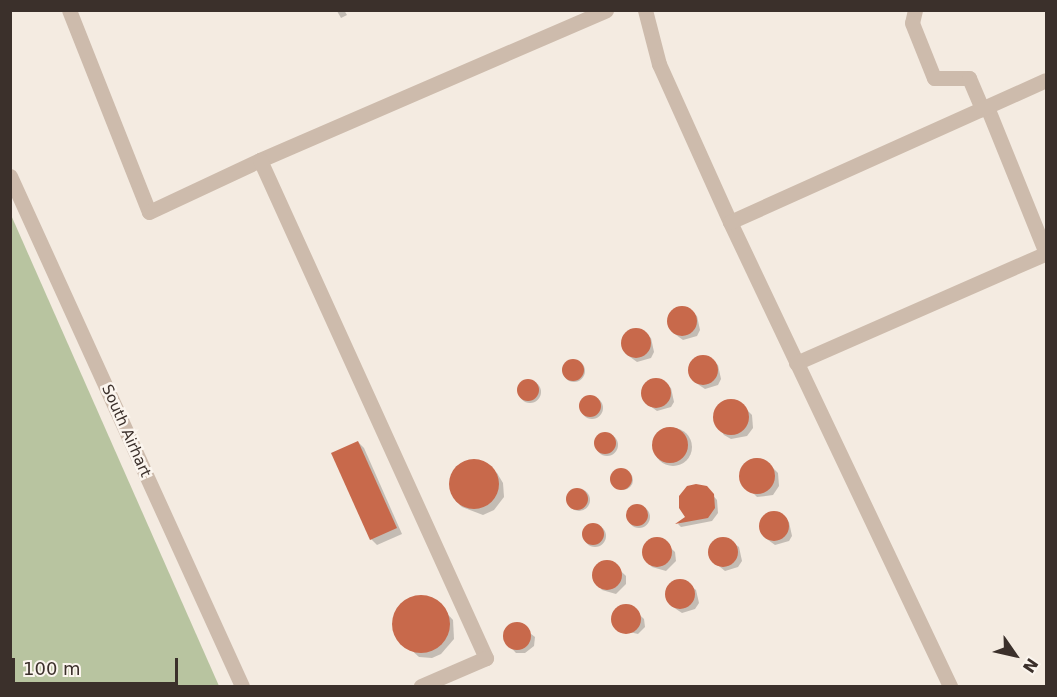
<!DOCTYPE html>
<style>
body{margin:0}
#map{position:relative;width:1057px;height:697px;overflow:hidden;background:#f4ebe1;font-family:"DejaVu Sans",sans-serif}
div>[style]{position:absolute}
.green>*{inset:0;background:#b8c4a0}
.shadow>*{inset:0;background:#0003}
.round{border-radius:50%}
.building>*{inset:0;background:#c8694b}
.minor>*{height:15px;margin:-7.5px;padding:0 7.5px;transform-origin:7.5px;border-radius:7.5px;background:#cdbbac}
span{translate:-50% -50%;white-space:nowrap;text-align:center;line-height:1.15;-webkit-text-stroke:5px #fbf5ee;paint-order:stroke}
.street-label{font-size:15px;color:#3b302b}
.frame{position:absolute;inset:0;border:12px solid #3b302b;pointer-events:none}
.north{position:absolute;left:985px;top:625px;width:60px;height:60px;-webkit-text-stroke:4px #fbf5ee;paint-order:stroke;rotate:124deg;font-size:16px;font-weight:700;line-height:24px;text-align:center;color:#3b302b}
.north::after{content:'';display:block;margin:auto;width:21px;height:27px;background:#3b302b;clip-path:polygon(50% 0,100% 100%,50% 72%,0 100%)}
.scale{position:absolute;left:12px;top:658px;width:166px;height:27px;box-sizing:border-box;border:3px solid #3b302b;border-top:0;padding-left:8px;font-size:18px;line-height:21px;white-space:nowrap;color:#3b302b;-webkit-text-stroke:4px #fbf5ee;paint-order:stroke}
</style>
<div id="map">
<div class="green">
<div style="clip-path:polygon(11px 215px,219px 686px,11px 686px)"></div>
</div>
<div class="shadow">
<div style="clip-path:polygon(344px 10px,347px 15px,341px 18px,337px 11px)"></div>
<div style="clip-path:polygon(679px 307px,685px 307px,697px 316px,700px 330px,697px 336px,683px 340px,672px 332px,668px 319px,671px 312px)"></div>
<div style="clip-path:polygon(632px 329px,639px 329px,651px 338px,654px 352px,651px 358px,637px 362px,626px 354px,622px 341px,625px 334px)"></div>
<div style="clip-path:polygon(700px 356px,706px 356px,718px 365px,721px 379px,718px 385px,705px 389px,693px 381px,689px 368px,692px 361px)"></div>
<div class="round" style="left:563px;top:360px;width:22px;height:22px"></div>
<div style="clip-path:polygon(653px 379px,659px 379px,671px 388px,674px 402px,671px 407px,657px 411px,646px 403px,642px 391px,645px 383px)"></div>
<div class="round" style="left:519px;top:381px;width:22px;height:22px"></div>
<div class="round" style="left:581px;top:397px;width:22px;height:22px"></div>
<div style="clip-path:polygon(730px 400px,740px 403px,752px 415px,753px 428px,747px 436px,731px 439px,724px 435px,715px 423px,715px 412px,722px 403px)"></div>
<div class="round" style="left:654px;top:428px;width:38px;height:38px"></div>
<div class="round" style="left:596px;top:434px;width:22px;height:22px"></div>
<div style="clip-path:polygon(358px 442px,364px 448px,402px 534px,377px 545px,371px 539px)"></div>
<div style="clip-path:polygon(756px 458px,766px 461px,778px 473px,779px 486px,773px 495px,757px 497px,741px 481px,741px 470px,748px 461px)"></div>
<div style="clip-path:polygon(464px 462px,483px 462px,497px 473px,503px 483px,504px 497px,494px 510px,483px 515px,462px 507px,456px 501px,451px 491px,450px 478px,457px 466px)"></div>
<div class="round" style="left:613px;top:470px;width:20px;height:20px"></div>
<div style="clip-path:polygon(706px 488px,717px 500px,718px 513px,712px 521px,681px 527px,678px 524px,687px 517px)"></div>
<div class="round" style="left:568px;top:489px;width:22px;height:22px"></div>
<div class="round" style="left:628px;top:506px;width:22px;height:22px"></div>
<div style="clip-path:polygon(771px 513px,777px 513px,789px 522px,792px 536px,789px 541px,775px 545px,764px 537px,760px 525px,763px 517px)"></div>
<div class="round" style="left:584px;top:525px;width:22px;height:22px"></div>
<div style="clip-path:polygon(654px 538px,660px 538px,675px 552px,676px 561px,666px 571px,652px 567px,643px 556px,646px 543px)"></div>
<div style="clip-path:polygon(720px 538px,726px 538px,739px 547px,742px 561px,738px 567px,725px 571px,714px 562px,709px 550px,713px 543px)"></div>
<div style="clip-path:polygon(604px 561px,610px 561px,626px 576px,626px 584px,616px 594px,602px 590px,594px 579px,597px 566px)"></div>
<div style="clip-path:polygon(677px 580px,683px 580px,696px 590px,699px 603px,695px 609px,682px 613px,670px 605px,666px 592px,669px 585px)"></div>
<div style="clip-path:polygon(427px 597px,435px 600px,453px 620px,454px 639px,441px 654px,432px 658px,419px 657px,397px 637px,393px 628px,394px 616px,407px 600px)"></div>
<div style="clip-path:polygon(623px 605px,629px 605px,644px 619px,645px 627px,638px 634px,616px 629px,613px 623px,615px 609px)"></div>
<div style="clip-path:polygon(517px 623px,535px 637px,534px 646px,525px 653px,516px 653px,504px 640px,510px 625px)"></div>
</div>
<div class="building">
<div class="round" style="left:667px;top:306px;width:30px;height:30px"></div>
<div class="round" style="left:621px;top:328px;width:30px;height:30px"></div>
<div class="round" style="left:688px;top:355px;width:30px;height:30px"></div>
<div class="round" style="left:562px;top:359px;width:22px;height:22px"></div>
<div class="round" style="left:641px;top:378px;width:30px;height:30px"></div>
<div class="round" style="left:517px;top:379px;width:22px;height:22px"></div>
<div class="round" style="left:579px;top:395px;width:22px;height:22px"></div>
<div class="round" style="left:713px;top:399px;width:36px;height:36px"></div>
<div class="round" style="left:652px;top:427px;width:36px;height:36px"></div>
<div class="round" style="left:594px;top:432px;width:22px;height:22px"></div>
<div style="clip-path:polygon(358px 441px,397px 528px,370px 540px,331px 453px)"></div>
<div class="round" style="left:739px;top:458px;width:36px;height:36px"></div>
<div class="round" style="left:449px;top:459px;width:50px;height:50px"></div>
<div class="round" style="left:610px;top:468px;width:22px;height:22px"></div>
<div style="clip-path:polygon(696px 484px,707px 486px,714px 494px,715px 508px,708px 518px,675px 524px,685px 517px,679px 508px,679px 496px,687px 486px)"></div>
<div class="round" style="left:566px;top:488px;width:22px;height:22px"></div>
<div class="round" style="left:626px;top:504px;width:22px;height:22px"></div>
<div class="round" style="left:759px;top:511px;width:30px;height:30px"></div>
<div class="round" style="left:582px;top:523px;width:22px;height:22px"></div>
<div class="round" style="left:642px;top:537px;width:30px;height:30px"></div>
<div class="round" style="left:708px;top:537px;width:30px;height:30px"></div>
<div class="round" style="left:592px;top:560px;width:30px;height:30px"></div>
<div class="round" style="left:665px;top:579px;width:30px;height:30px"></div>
<div class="round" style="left:392px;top:595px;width:58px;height:58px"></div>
<div class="round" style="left:611px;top:604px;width:30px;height:30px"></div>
<div class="round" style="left:503px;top:622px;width:28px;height:28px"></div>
</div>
<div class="minor">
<div style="left:69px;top:10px;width:217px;rotate:68.4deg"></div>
<div style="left:149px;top:212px;width:123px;rotate:-25.1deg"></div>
<div style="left:260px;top:160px;width:377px;rotate:-23.4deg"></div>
<div style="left:645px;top:10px;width:56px;rotate:75.5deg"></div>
<div style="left:659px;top:64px;width:173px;rotate:65.8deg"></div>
<div style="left:730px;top:222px;width:514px;rotate:64.63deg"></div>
<div style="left:915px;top:10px;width:13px;rotate:103deg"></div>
<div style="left:912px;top:23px;width:59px;rotate:68.2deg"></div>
<div style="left:934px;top:78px;width:35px"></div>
<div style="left:969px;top:78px;width:34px;rotate:67deg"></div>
<div style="left:987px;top:107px;width:157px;rotate:68deg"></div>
<div style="left:260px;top:160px;width:547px;rotate:65.59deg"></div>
<div style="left:486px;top:658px;width:71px;rotate:156.7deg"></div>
<div style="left:10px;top:176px;width:560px;rotate:65.54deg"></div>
<div style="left:730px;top:222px;width:346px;rotate:-24.2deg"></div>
<div style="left:796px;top:363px;width:273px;rotate:-23.7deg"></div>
</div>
<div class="street-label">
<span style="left:126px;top:431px;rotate:66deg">South Airhart</span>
</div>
<div class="frame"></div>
<div class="north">N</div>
<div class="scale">100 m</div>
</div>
